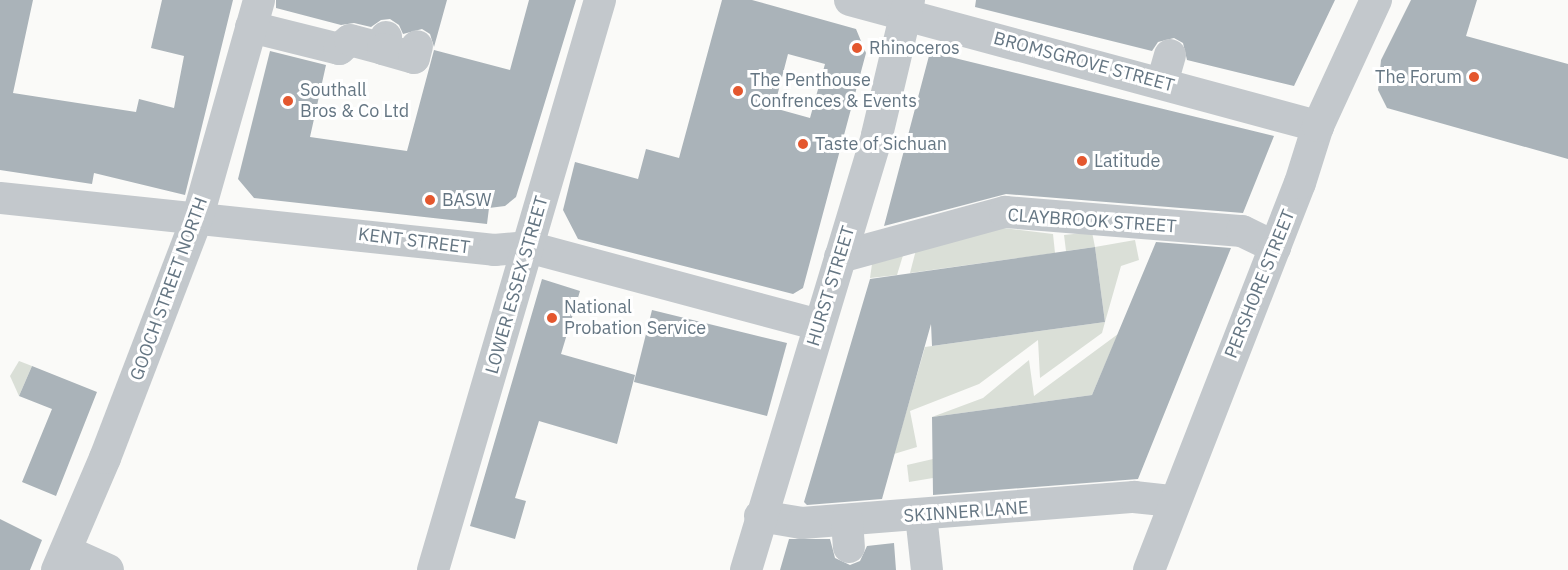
<!DOCTYPE html>
<style>
body{margin:0}
#map{position:relative;width:1568px;height:570px;overflow:hidden;background:#fafaf8;font-family:"IBM Plex Sans",sans-serif}
div>[style]{position:absolute}
.green>*{inset:0;background:#dadfd7}
.building>*{inset:0;background:#aab3b9}
.minor>*{height:32px;margin:-16px;padding:0 16px;transform-origin:16px;border-radius:16px;background:#c3c8cc}
.dots>*{width:16px;height:16px;translate:-50% -50%;box-sizing:border-box;border:3px solid #fff;border-radius:50%}
span{translate:-50% -50%;white-space:nowrap;text-align:center;line-height:1.15;-webkit-text-stroke:6px #fff;paint-order:stroke}
.poi-label{font-size:18px;color:#657683}
.left{translate:0 -50%;text-align:left}
.right{translate:-100% -50%;text-align:right}
.street-label{font-size:18px;color:#657683}
</style>
<div id="map">
<div class="green">
<div style="clip-path:polygon(1003px 228px,1053px 234px,1055px 253px,910px 273px,917px 246px)"></div>
<div style="clip-path:polygon(1092px 232px,1095px 247px,1135px 240px,1139px 260px,1121px 266px,1105px 322px,1102px 333px,1040px 378px,1038px 340px,979px 384px,910px 411px,917px 447px,894px 454px,925px 347px,1105px 322px,1095px 247px,1066px 251px,1064px 235px)"></div>
<div style="clip-path:polygon(904px 252px,897px 275px,870px 278px,872px 264px)"></div>
<div style="clip-path:polygon(1118px 334px,1092px 395px,932px 417px,983px 398px,1029px 360px,1034px 396px)"></div>
<div style="clip-path:polygon(19px 361px,32px 366px,19px 396px,10px 376px)"></div>
<div style="clip-path:polygon(933px 459px,933px 478px,909px 482px,907px 465px)"></div>
</div>
<div class="building">
<div style="clip-path:polygon(0 0,33px 0,13px 93px,136px 112px,139px 99px,174px 108px,184px 56px,151px 48px,162px 0,233px 0,185px 195px,94px 173px,92px 184px,0 170px)"></div>
<div style="clip-path:polygon(276px 0,447px 0,434px 47px,430px 34px,422px 29px,403px 34px,399px 25px,390px 19px,381px 20px,371px 27px,354px 23px,341px 25px,276px 8px)"></div>
<div style="clip-path:polygon(529px 0,576px 0,516px 197px,505px 206px,489px 208px,487px 224px,254px 198px,238px 179px,270px 51px,326px 65px,310px 137px,407px 151px,434px 50px,510px 70px)"></div>
<div style="clip-path:polygon(evenodd,722px 0,752px 0,856px 29px,866px 53px,803px 288px,793px 294px,578px 239px,563px 210px,575px 162px,638px 179px,646px 149px,679px 158px,722px 0,788px 54px,825px 64px,810px 118px,774px 108px,788px 54px)"></div>
<div style="clip-path:polygon(976px 0,1335px 0,1294px 86px,1187px 60px,1183px 43px,1174px 38px,1158px 42px,1152px 51px,975px 7px)"></div>
<div style="clip-path:polygon(1411px 0,1477px 0,1466px 36px,1568px 64px,1568px 159px,1387px 108px,1378px 90px,1381px 60px)"></div>
<div style="clip-path:polygon(930px 52px,1274px 136px,1243px 213px,1006px 194px,884px 226px)"></div>
<div style="clip-path:polygon(1156px 242px,1231px 248px,1138px 479px,933px 495px,932px 417px,1092px 395px)"></div>
<div style="clip-path:polygon(1095px 247px,1105px 322px,932px 346px,931px 324px,882px 499px,807px 505px,804px 502px,870px 279px)"></div>
<div style="clip-path:polygon(542px 279px,580px 291px,561px 354px,635px 375px,617px 444px,539px 421px,515px 498px,526px 501px,515px 539px,470px 526px)"></div>
<div style="clip-path:polygon(652px 310px,787px 343px,767px 416px,634px 382px)"></div>
<div style="clip-path:polygon(32px 366px,97px 392px,56px 496px,22px 482px,52px 409px,19px 396px)"></div>
<div style="clip-path:polygon(0 519px,42px 540px,30px 570px,0 570px)"></div>
<div style="clip-path:polygon(789px 539px,830px 539px,835px 558px,850px 565px,860px 561px,867px 546px,894px 543px,896px 570px,780px 570px)"></div>
</div>
<div class="minor">
<div style="left:850px;top:0;width:485px;rotate:15.1deg"></div>
<div style="left:251px;top:27px;width:91px;rotate:14deg"></div>
<div style="left:339px;top:49px;width:14px;rotate:-39deg"></div>
<div style="left:350px;top:40px;width:34px;rotate:15deg"></div>
<div style="left:386px;top:37px;width:12px;rotate:104deg"></div>
<div style="left:383px;top:49px;width:32px;rotate:16deg"></div>
<div style="left:414px;top:58px;width:12px;rotate:-76deg"></div>
<div style="left:1162px;top:83px;width:29px;rotate:-74deg"></div>
<div style="left:0;top:198px;width:497px;rotate:6deg"></div>
<div style="left:494px;top:250px;width:34px;rotate:-5deg"></div>
<div style="left:528px;top:247px;width:301px;rotate:15deg"></div>
<div style="left:840px;top:257px;width:171px;rotate:-15.3deg"></div>
<div style="left:1005px;top:212px;width:238px;rotate:4.6deg"></div>
<div style="left:1242px;top:231px;width:37px;rotate:26deg"></div>
<div style="left:921px;top:515px;width:55px;rotate:83.8deg"></div>
<div style="left:760px;top:516px;width:43px;rotate:9.5deg"></div>
<div style="left:802px;top:523px;width:333px;rotate:-4.5deg"></div>
<div style="left:1134px;top:497px;width:39px;rotate:6deg"></div>
<div style="left:847px;top:520px;width:27px;rotate:86deg"></div>
<div style="left:66px;top:551px;width:46px;rotate:24.3deg"></div>
<div style="left:57px;top:570px;width:122px;rotate:-66.8deg"></div>
<div style="left:105px;top:458px;width:259px;rotate:-69deg"></div>
<div style="left:198px;top:216px;width:224px;rotate:-74.2deg"></div>
<div style="left:433px;top:570px;width:594px;rotate:-73.67deg"></div>
<div style="left:746px;top:570px;width:454px;rotate:-73.2deg"></div>
<div style="left:877px;top:135px;width:139px;rotate:-76.7deg"></div>
<div style="left:1149px;top:570px;width:415px;rotate:-68.7deg"></div>
<div style="left:1300px;top:183px;width:60px;rotate:-72.5deg"></div>
<div style="left:1318px;top:126px;width:139px;rotate:-65.3deg"></div>
</div>
<div class="dots">
<div style="left:857px;top:48px;background:#e4572e"></div>
<div style="left:1474px;top:77px;background:#e4572e"></div>
<div style="left:738px;top:91px;background:#e4572e"></div>
<div style="left:288px;top:101px;background:#e4572e"></div>
<div style="left:803px;top:144px;background:#e4572e"></div>
<div style="left:1082px;top:161px;background:#e4572e"></div>
<div style="left:430px;top:200px;background:#e4572e"></div>
<div style="left:552px;top:318px;background:#e4572e"></div>
</div>
<div class="poi-label">
<span class="left" style="left:869px;top:48px">Rhinoceros</span>
<span class="right" style="left:1462px;top:77px">The Forum</span>
<span class="left" style="left:750px;top:91px">The Penthouse<br>Confrences &amp; Events</span>
<span class="left" style="left:300px;top:101px">Southall<br>Bros &amp; Co Ltd</span>
<span class="left" style="left:815px;top:144px">Taste of Sichuan</span>
<span class="left" style="left:1094px;top:161px">Latitude</span>
<span class="left" style="left:442px;top:200px">BASW</span>
<span class="left" style="left:564px;top:318px">National<br>Probation Service</span>
</div>
<div class="street-label">
<span style="left:1084px;top:62px;rotate:15deg">BROMSGROVE STREET</span>
<span style="left:1092px;top:221px;rotate:4deg">CLAYBROOK STREET</span>
<span style="left:414px;top:241px;rotate:7deg">KENT STREET</span>
<span style="left:1260px;top:284px;rotate:-68deg">PERSHORE STREET</span>
<span style="left:517px;top:285px;rotate:-74deg">LOWER ESSEX STREET</span>
<span style="left:831px;top:286px;rotate:-73deg">HURST STREET</span>
<span style="left:169px;top:289px;rotate:-70deg">GOOCH STREET NORTH</span>
<span style="left:966px;top:512px;rotate:-4deg">SKINNER LANE</span>
</div>
</div>
